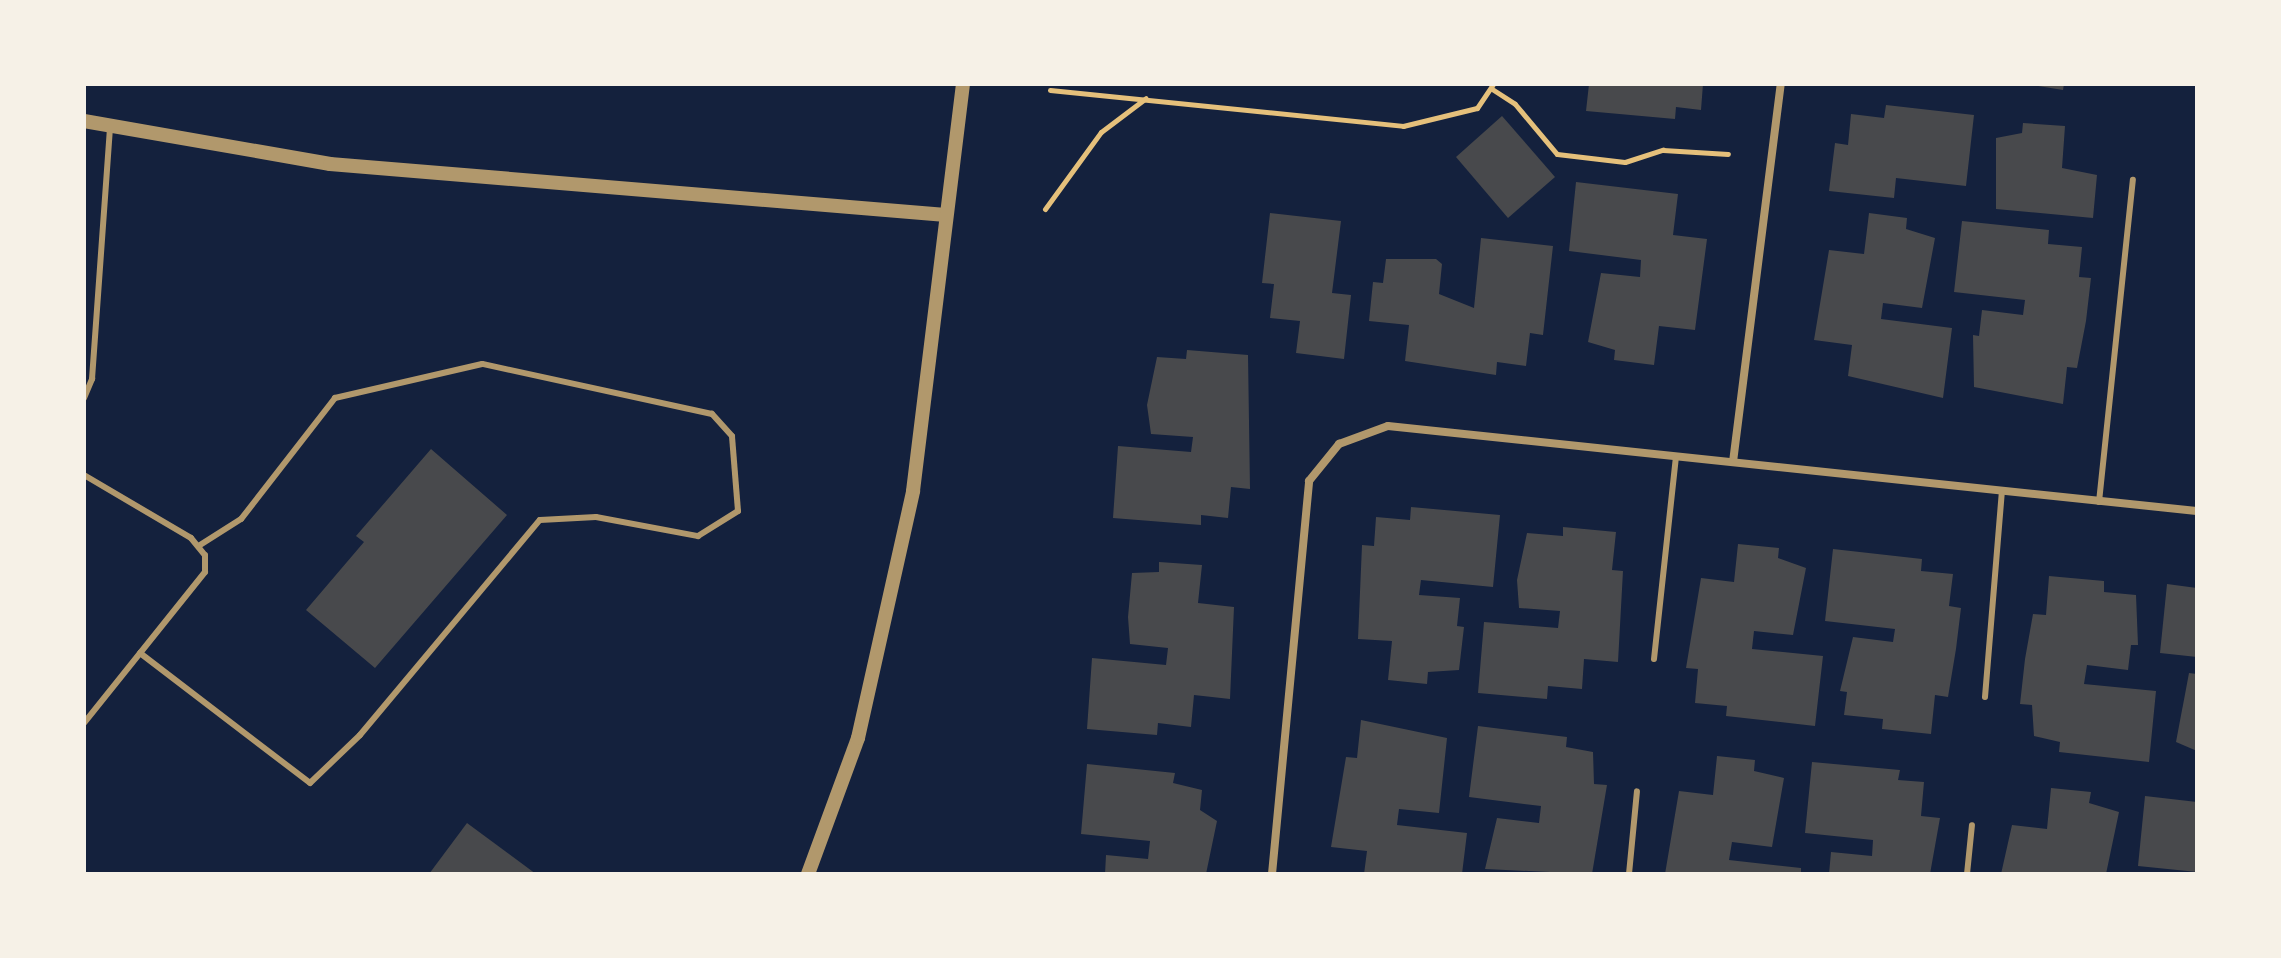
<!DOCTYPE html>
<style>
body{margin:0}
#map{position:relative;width:2281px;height:958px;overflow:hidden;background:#14213d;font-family:"DejaVu Sans",sans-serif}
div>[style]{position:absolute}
.building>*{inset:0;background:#48494c}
.path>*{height:5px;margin:-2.5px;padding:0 2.5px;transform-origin:2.5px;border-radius:2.5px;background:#e5c07b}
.service>*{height:6px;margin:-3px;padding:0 3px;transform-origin:3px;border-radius:3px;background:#b1986c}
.minor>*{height:8px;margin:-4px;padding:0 4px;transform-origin:4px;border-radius:4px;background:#b1986c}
.tertiary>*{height:14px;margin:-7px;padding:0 7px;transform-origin:7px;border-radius:7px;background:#b1986c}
span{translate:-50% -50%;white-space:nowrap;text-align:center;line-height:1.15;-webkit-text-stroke:6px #f6f1e7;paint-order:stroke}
.frame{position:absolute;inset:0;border:86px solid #f6f1e7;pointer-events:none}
</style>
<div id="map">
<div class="building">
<div style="clip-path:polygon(1589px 84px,1703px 84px,1701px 110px,1676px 107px,1675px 119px,1586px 111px)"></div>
<div style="clip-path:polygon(2026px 84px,2064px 84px,2063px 90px)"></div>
<div style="clip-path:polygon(1886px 105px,1974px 115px,1966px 186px,1896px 178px,1894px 198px,1829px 191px,1835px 143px,1848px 145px,1851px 114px,1884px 118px)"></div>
<div style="clip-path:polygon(1502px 116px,1555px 177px,1508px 218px,1456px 157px)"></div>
<div style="clip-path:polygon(2023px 123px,2065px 126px,2062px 168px,2097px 175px,2093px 218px,1996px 209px,1996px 138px,2022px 133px)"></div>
<div style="clip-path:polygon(1576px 182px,1678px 194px,1673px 235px,1707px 239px,1695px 330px,1659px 326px,1654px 365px,1614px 360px,1615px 350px,1588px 342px,1601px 273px,1640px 277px,1641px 260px,1569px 251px)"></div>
<div style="clip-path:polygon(1270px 213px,1341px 221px,1332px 293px,1351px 295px,1344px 359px,1296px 353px,1300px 321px,1270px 318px,1274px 284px,1262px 283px)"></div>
<div style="clip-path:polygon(1869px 213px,1907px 218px,1906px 229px,1935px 238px,1922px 308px,1883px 303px,1881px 319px,1952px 328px,1943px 398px,1848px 376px,1852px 345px,1814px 340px,1829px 250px,1864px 254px)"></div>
<div style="clip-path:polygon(1962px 221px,2049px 230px,2048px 244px,2082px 247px,2079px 277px,2091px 278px,2086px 321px,2077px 368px,2067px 367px,2063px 404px,1974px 387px,1973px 335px,1979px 336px,1982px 310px,2023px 315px,2025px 300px,1954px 292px)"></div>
<div style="clip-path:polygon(1481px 238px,1553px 246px,1543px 335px,1530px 333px,1526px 366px,1497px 362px,1496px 375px,1405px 361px,1409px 325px,1369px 321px,1373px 282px,1383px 283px,1386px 259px,1436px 259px,1442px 264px,1439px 294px,1474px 308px)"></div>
<div style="clip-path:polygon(1187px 350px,1248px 355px,1250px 489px,1231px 487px,1228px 518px,1201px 515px,1201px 525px,1113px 518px,1118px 446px,1191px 452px,1193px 437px,1151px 434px,1147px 405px,1157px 357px,1186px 359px)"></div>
<div style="clip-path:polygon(431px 449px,507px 515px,375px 668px,306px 610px,364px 542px,356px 536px)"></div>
<div style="clip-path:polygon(1411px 507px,1500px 515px,1493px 587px,1421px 580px,1419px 595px,1460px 598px,1457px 626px,1464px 627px,1459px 670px,1428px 672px,1427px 684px,1388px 680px,1392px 641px,1358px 639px,1362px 545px,1374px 546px,1376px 517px,1410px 520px)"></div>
<div style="clip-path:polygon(1563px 527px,1616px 532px,1612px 570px,1623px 571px,1618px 662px,1584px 659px,1582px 689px,1548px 686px,1547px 699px,1478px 693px,1484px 622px,1558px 628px,1560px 611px,1519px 608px,1517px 580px,1527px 533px,1563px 536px)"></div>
<div style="clip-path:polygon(1738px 544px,1779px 548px,1778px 558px,1806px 568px,1793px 635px,1754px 631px,1752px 649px,1823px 656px,1815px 726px,1726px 716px,1727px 706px,1695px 703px,1698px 669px,1686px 668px,1701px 578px,1734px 582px)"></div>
<div style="clip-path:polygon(1833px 549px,1922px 559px,1921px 571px,1953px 574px,1949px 606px,1961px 608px,1956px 649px,1948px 697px,1935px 695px,1931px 734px,1882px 729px,1883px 719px,1844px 715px,1847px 692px,1840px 691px,1853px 637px,1893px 642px,1895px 629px,1825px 621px)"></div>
<div style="clip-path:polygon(1159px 562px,1202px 565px,1198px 603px,1234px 607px,1230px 699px,1194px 695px,1191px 727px,1158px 723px,1157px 735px,1087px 729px,1092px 658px,1166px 665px,1168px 648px,1130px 644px,1128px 617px,1132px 573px,1159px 572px)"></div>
<div style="clip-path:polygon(2049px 576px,2104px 581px,2104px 592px,2136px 595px,2138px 645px,2131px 645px,2128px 670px,2087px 665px,2084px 684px,2156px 691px,2149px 762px,2059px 752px,2060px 742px,2034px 736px,2032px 705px,2020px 704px,2025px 659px,2033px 614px,2046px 615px)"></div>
<div style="clip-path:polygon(2167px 584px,2197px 588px,2197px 657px,2160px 653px)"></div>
<div style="clip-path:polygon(2189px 673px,2197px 674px,2197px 751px,2176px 742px)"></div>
<div style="clip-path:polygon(1361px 720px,1447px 738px,1439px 813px,1399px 809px,1397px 825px,1467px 833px,1462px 874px,1364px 874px,1367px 851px,1331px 847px,1346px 757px,1357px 758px)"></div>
<div style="clip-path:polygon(1478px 726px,1567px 737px,1566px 747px,1593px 752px,1594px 784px,1607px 785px,1592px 874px,1485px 869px,1497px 818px,1539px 823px,1541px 806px,1469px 797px)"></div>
<div style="clip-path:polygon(1717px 756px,1755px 760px,1754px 771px,1784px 778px,1772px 847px,1732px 842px,1729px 860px,1801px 868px,1801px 874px,1665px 874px,1679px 791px,1713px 795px)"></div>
<div style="clip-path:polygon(1812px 762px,1900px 770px,1898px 780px,1924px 782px,1921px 816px,1940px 818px,1930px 874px,1829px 874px,1831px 852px,1872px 856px,1873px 840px,1805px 833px)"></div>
<div style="clip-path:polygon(1087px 764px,1175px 773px,1173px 783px,1202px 790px,1200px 810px,1217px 821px,1206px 874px,1105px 874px,1106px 855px,1148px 859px,1150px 841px,1081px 834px)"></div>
<div style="clip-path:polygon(2051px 788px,2091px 792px,2089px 803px,2119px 812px,2106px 874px,2001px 874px,2012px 825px,2047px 829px)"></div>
<div style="clip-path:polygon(2145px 796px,2197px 802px,2197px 872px,2138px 866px)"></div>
<div style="clip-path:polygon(467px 823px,536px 874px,429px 874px)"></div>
</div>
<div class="path">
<div style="left:1492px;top:89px;width:27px;rotate:33deg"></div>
<div style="left:1515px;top:104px;width:65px;rotate:50deg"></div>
<div style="left:1557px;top:154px;width:68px;rotate:6.7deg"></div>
<div style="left:1625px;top:162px;width:40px;rotate:-18deg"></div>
<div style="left:1663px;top:150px;width:65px;rotate:3.5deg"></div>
<div style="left:1050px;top:90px;width:355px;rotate:5.8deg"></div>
<div style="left:1403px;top:126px;width:76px;rotate:-13.7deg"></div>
<div style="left:1477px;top:108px;width:29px;rotate:-56deg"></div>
<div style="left:1045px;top:209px;width:95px;rotate:-54deg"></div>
<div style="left:1101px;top:132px;width:56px;rotate:-37.1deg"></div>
</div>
<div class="service">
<div style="left:84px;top:398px;width:21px;rotate:-67deg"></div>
<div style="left:92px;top:379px;width:250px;rotate:-85.9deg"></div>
<div style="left:84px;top:475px;width:124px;rotate:30.5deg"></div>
<div style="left:191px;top:538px;width:22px;rotate:51deg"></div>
<div style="left:205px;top:555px;width:17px;rotate:90deg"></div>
<div style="left:205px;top:572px;width:193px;rotate:128.7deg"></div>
<div style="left:2099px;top:502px;width:324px;rotate:-84deg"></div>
<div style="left:140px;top:653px;width:214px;rotate:37.4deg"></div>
<div style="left:310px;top:783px;width:69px;rotate:-43.8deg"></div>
<div style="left:360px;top:735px;width:280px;rotate:-50.1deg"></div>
<div style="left:540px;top:520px;width:56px;rotate:-3.1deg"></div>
<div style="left:596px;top:517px;width:104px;rotate:10.6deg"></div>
<div style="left:698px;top:536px;width:47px;rotate:-32deg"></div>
<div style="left:738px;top:511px;width:75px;rotate:-94.6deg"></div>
<div style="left:732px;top:436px;width:30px;rotate:-132deg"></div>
<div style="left:712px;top:414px;width:235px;rotate:-167.7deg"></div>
<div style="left:482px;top:364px;width:151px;rotate:167deg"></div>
<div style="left:335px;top:398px;width:153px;rotate:127.8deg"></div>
<div style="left:241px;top:519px;width:49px;rotate:147.6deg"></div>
<div style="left:1654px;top:659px;width:202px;rotate:-83.8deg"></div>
<div style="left:1985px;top:697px;width:206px;rotate:-85.3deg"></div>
<div style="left:1629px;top:874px;width:83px;rotate:-84.5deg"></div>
<div style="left:1967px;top:874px;width:49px;rotate:-84.2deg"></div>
</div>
<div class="minor">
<div style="left:1733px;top:462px;width:381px;rotate:-82.8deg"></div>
<div style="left:1272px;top:874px;width:395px;rotate:-84.6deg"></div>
<div style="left:1309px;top:481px;width:48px;rotate:-51deg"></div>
<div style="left:1339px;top:444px;width:52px;rotate:-20.2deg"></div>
<div style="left:1388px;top:426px;width:813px;rotate:6deg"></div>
</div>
<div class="tertiary">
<div style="left:84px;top:121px;width:250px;rotate:9.9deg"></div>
<div style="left:330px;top:164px;width:618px;rotate:4.73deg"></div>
<div style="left:808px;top:874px;width:145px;rotate:-69.8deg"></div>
<div style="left:858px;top:738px;width:253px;rotate:-77.4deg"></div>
<div style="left:913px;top:491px;width:410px;rotate:-83deg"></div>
</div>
<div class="frame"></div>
</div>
